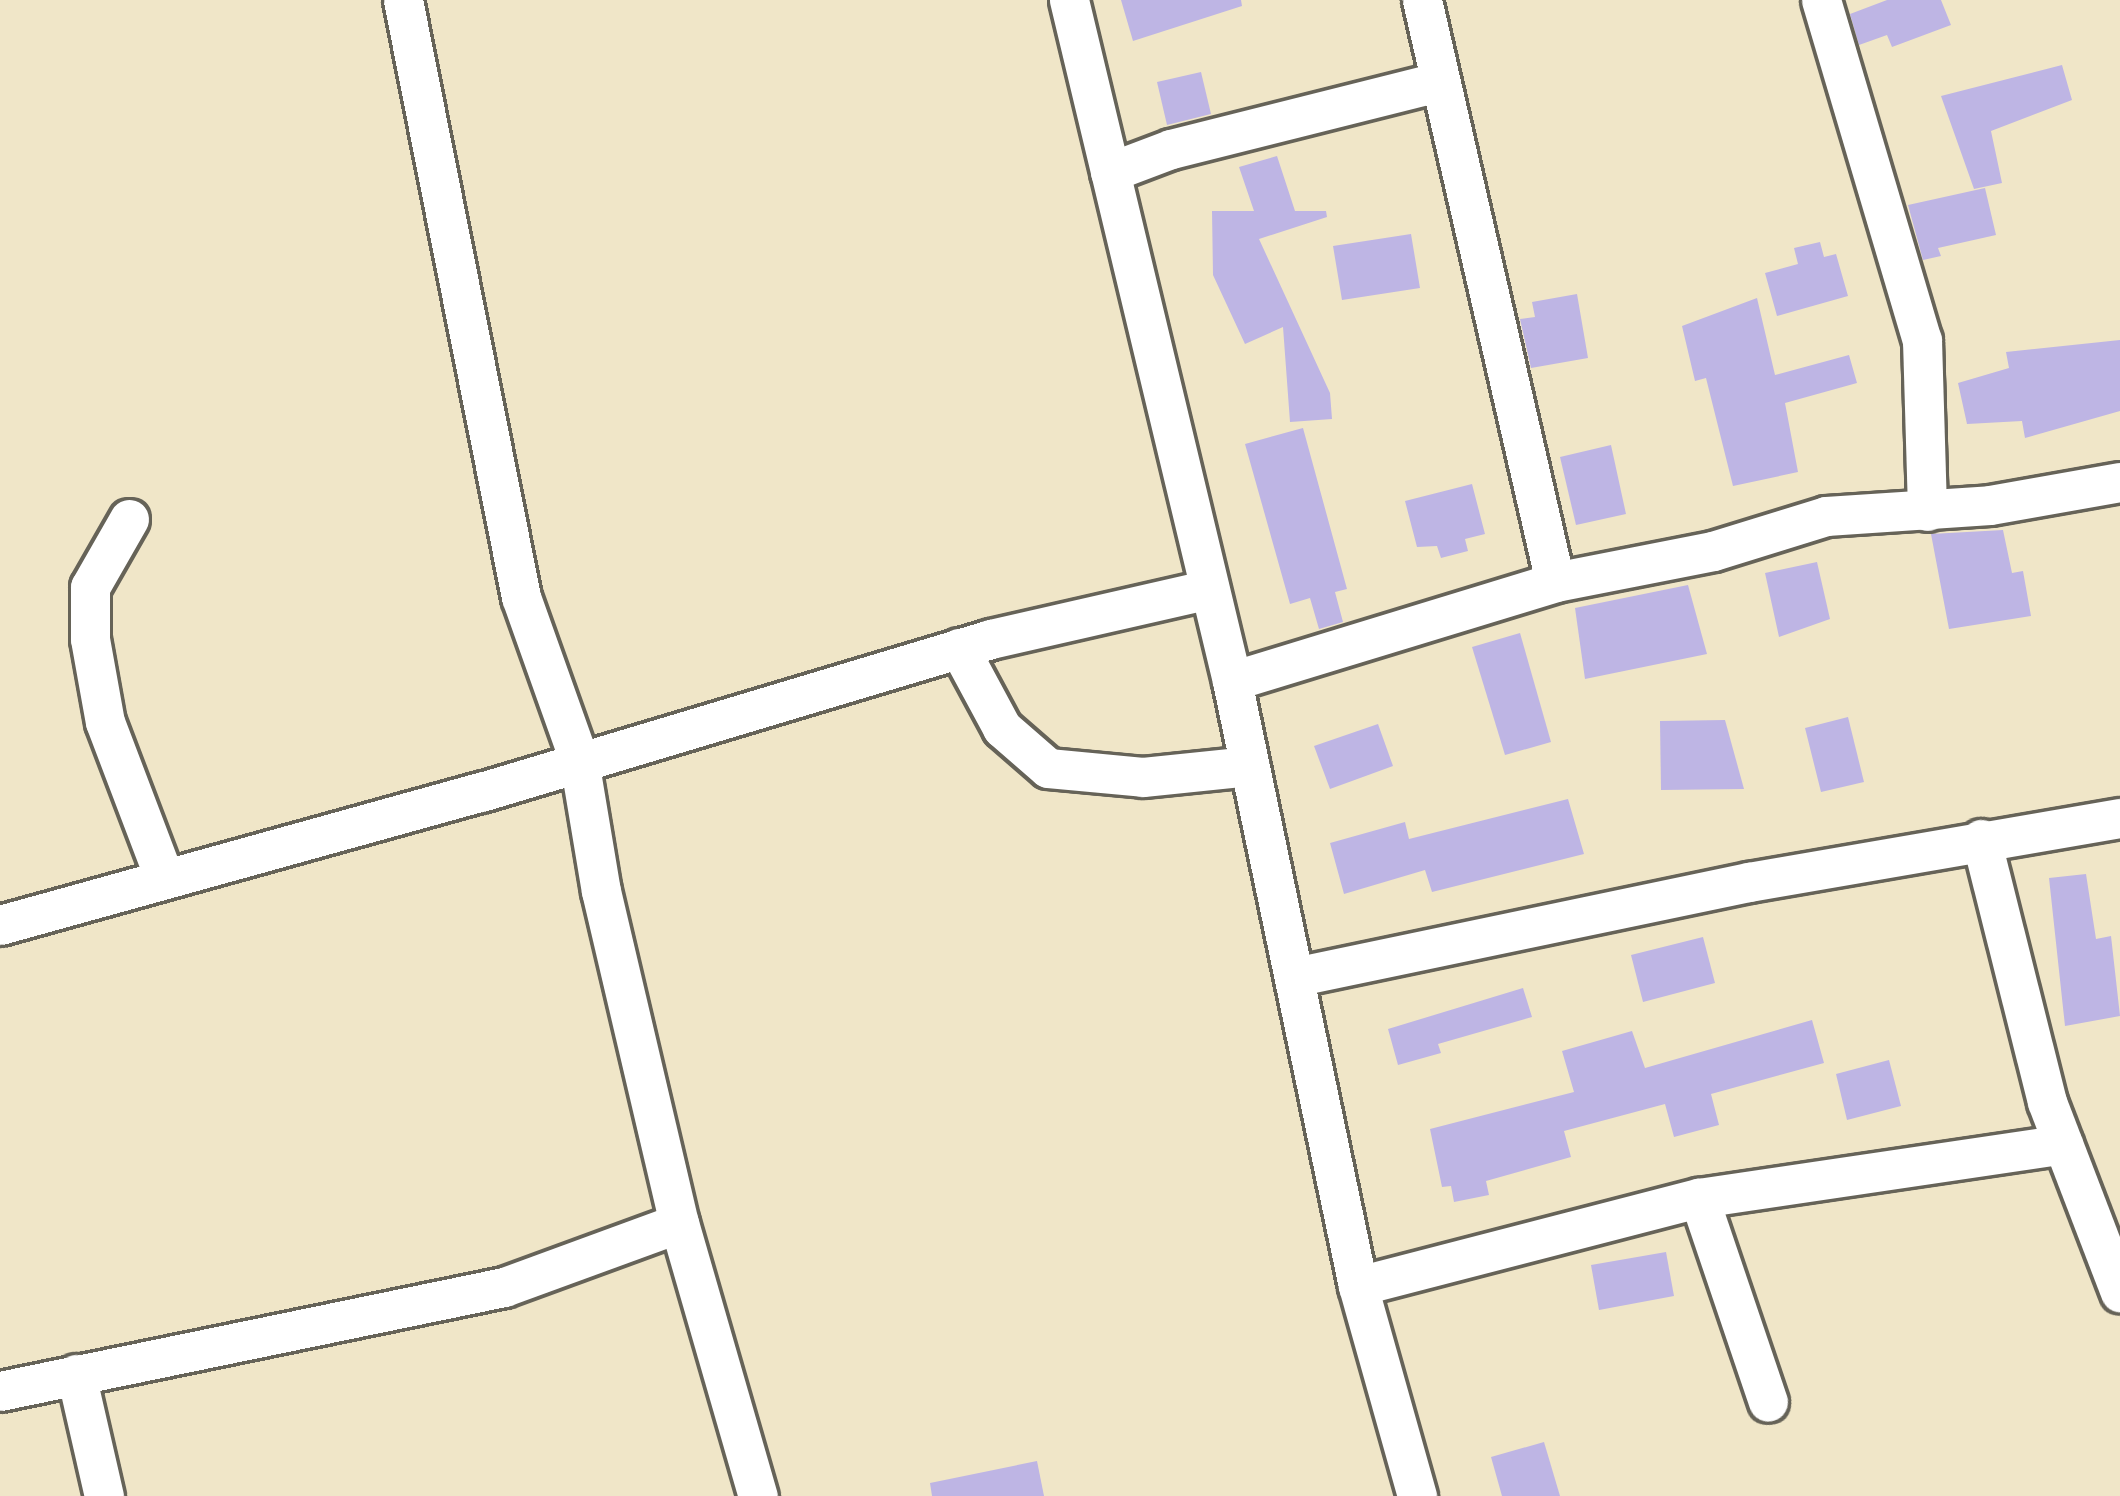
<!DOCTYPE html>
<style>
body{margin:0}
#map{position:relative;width:2120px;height:1496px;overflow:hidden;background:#f0e6c8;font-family:"Shantell Sans",sans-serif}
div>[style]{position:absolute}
.building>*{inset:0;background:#beb5e4}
.roads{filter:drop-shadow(3px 0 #666358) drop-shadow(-3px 0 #666358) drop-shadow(0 3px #666358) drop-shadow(0 -3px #666358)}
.street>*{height:39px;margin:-19.5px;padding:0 19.5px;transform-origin:19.5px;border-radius:19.5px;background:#fff}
span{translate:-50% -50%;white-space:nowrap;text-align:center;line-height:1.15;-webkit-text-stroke:10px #fcf5e5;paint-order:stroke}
</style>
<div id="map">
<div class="building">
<div style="clip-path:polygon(1121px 0,1241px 0,1242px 6px,1133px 41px)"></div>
<div style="clip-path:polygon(1887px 0,1941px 0,1951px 25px,1892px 47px,1887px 35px,1859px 45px,1850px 14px)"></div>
<div style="clip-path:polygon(2062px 65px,2072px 100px,1991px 131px,2002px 183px,1974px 189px,1941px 96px)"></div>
<div style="clip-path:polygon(1201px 72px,1211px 114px,1167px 125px,1157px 82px)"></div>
<div style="clip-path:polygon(1277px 156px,1295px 211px,1326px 211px,1327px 217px,1259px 239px,1330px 393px,1332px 419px,1290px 422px,1283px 327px,1245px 344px,1213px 275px,1212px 211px,1254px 211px,1239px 167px)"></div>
<div style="clip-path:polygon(1985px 188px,1996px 235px,1938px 248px,1941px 256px,1923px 260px,1908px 205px)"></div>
<div style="clip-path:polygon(1411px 234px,1420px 288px,1342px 300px,1333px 246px)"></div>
<div style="clip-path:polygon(1820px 242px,1824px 257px,1836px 254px,1848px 296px,1777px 316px,1765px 273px,1798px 264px,1794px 248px)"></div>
<div style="clip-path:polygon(1577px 294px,1588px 358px,1531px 368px,1520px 319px,1535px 317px,1532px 302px)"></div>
<div style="clip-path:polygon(1757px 298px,1775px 375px,1849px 355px,1857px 383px,1785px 403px,1798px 472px,1733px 486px,1706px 378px,1695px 381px,1682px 326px)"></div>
<div style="clip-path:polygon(2120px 340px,2120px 411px,2025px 438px,2022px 421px,1967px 424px,1958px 383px,2009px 368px,2006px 352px)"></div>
<div style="clip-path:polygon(1303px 428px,1347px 589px,1335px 592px,1343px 622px,1319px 629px,1310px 598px,1290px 604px,1245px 444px)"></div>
<div style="clip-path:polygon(1611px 445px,1626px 514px,1576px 525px,1560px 457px)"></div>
<div style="clip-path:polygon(1472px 484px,1485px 534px,1465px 539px,1468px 551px,1441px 558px,1437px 546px,1417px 547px,1405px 501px)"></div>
<div style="clip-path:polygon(2003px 530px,2012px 573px,2023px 571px,2031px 616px,1949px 629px,1931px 534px)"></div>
<div style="clip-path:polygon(1817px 562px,1830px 619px,1779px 637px,1765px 573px)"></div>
<div style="clip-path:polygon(1688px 585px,1707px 654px,1585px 679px,1575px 608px)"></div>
<div style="clip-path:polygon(1520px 633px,1551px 742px,1505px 755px,1472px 647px)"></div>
<div style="clip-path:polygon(1848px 717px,1864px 782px,1821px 792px,1805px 728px)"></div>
<div style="clip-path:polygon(1725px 720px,1744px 789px,1661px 790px,1660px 721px)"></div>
<div style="clip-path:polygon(1378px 724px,1393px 766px,1330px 789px,1314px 746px)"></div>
<div style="clip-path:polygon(1568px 799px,1584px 854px,1432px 892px,1425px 870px,1344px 894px,1330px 843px,1405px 822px,1409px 839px)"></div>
<div style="clip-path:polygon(2086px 874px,2096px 939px,2111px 936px,2120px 1016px,2065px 1026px,2049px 878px)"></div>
<div style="clip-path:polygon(1703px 937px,1715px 983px,1643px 1002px,1631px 955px)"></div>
<div style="clip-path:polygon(1523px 988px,1532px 1017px,1438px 1044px,1441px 1053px,1398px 1065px,1388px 1029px)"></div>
<div style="clip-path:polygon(1812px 1020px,1824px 1063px,1711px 1094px,1719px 1125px,1674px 1137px,1665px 1104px,1564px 1131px,1571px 1157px,1486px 1181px,1489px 1195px,1454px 1202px,1451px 1186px,1442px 1187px,1430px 1129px,1574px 1092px,1562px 1051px,1632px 1031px,1645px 1068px)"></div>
<div style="clip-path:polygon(1889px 1060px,1901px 1106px,1847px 1120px,1836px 1074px)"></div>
<div style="clip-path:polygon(1666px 1252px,1674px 1296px,1599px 1310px,1591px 1265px)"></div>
<div style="clip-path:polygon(1544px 1442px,1560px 1496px,1502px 1496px,1491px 1457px)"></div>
<div style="clip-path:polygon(1037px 1461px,1044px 1496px,932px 1496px,930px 1483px)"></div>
</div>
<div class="roads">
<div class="street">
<div style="left:403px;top:0;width:609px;rotate:78.82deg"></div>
<div style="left:521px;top:597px;width:173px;rotate:70.4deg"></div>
<div style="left:579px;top:760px;width:133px;rotate:80.5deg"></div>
<div style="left:601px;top:891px;width:341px;rotate:76.8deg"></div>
<div style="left:679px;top:1223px;width:284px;rotate:73.9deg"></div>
<div style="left:1069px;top:0;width:700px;rotate:76.54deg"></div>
<div style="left:1232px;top:681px;width:618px;rotate:78.24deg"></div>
<div style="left:1358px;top:1286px;width:218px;rotate:74.3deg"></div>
<div style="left:1422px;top:0;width:597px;rotate:77.13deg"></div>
<div style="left:1821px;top:0;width:355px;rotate:73.5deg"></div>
<div style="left:1922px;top:340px;width:171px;rotate:88.3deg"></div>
<div style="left:1110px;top:172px;width:65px;rotate:-20.7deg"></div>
<div style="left:1171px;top:149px;width:275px;rotate:-14.1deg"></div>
<div style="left:129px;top:519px;width:78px;rotate:119.8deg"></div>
<div style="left:90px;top:587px;width:52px;rotate:90deg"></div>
<div style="left:90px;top:639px;width:84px;rotate:79.8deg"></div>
<div style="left:105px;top:722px;width:166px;rotate:69.2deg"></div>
<div style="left:959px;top:648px;width:91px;rotate:61.7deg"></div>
<div style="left:1002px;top:728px;width:61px;rotate:41deg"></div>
<div style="left:1048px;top:768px;width:95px;rotate:5.4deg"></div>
<div style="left:1143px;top:777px;width:107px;rotate:-5.9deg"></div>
<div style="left:1232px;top:681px;width:338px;rotate:-17deg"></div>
<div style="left:1555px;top:582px;width:161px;rotate:-11.1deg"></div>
<div style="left:1713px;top:551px;width:118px;rotate:-17.2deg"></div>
<div style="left:1826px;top:516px;width:164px;rotate:-3.8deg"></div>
<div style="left:1990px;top:505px;width:132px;rotate:-10deg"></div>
<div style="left:1981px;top:839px;width:271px;rotate:75.9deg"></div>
<div style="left:2047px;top:1102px;width:204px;rotate:69deg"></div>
<div style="left:0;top:925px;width:499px;rotate:-15.5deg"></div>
<div style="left:481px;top:792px;width:532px;rotate:-16.7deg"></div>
<div style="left:991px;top:639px;width:224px;rotate:-12.9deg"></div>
<div style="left:1294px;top:977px;width:465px;rotate:-11.8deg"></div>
<div style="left:1749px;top:882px;width:376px;rotate:-9.8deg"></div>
<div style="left:1699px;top:1198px;width:215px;rotate:71.3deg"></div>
<div style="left:1358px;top:1286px;width:352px;rotate:-14.5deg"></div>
<div style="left:1699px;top:1198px;width:368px;rotate:-8.4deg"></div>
<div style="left:76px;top:1374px;width:125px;rotate:77.1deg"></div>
<div style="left:0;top:1391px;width:515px;rotate:-11.66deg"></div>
<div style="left:504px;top:1287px;width:186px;rotate:-20.1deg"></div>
</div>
</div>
</div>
